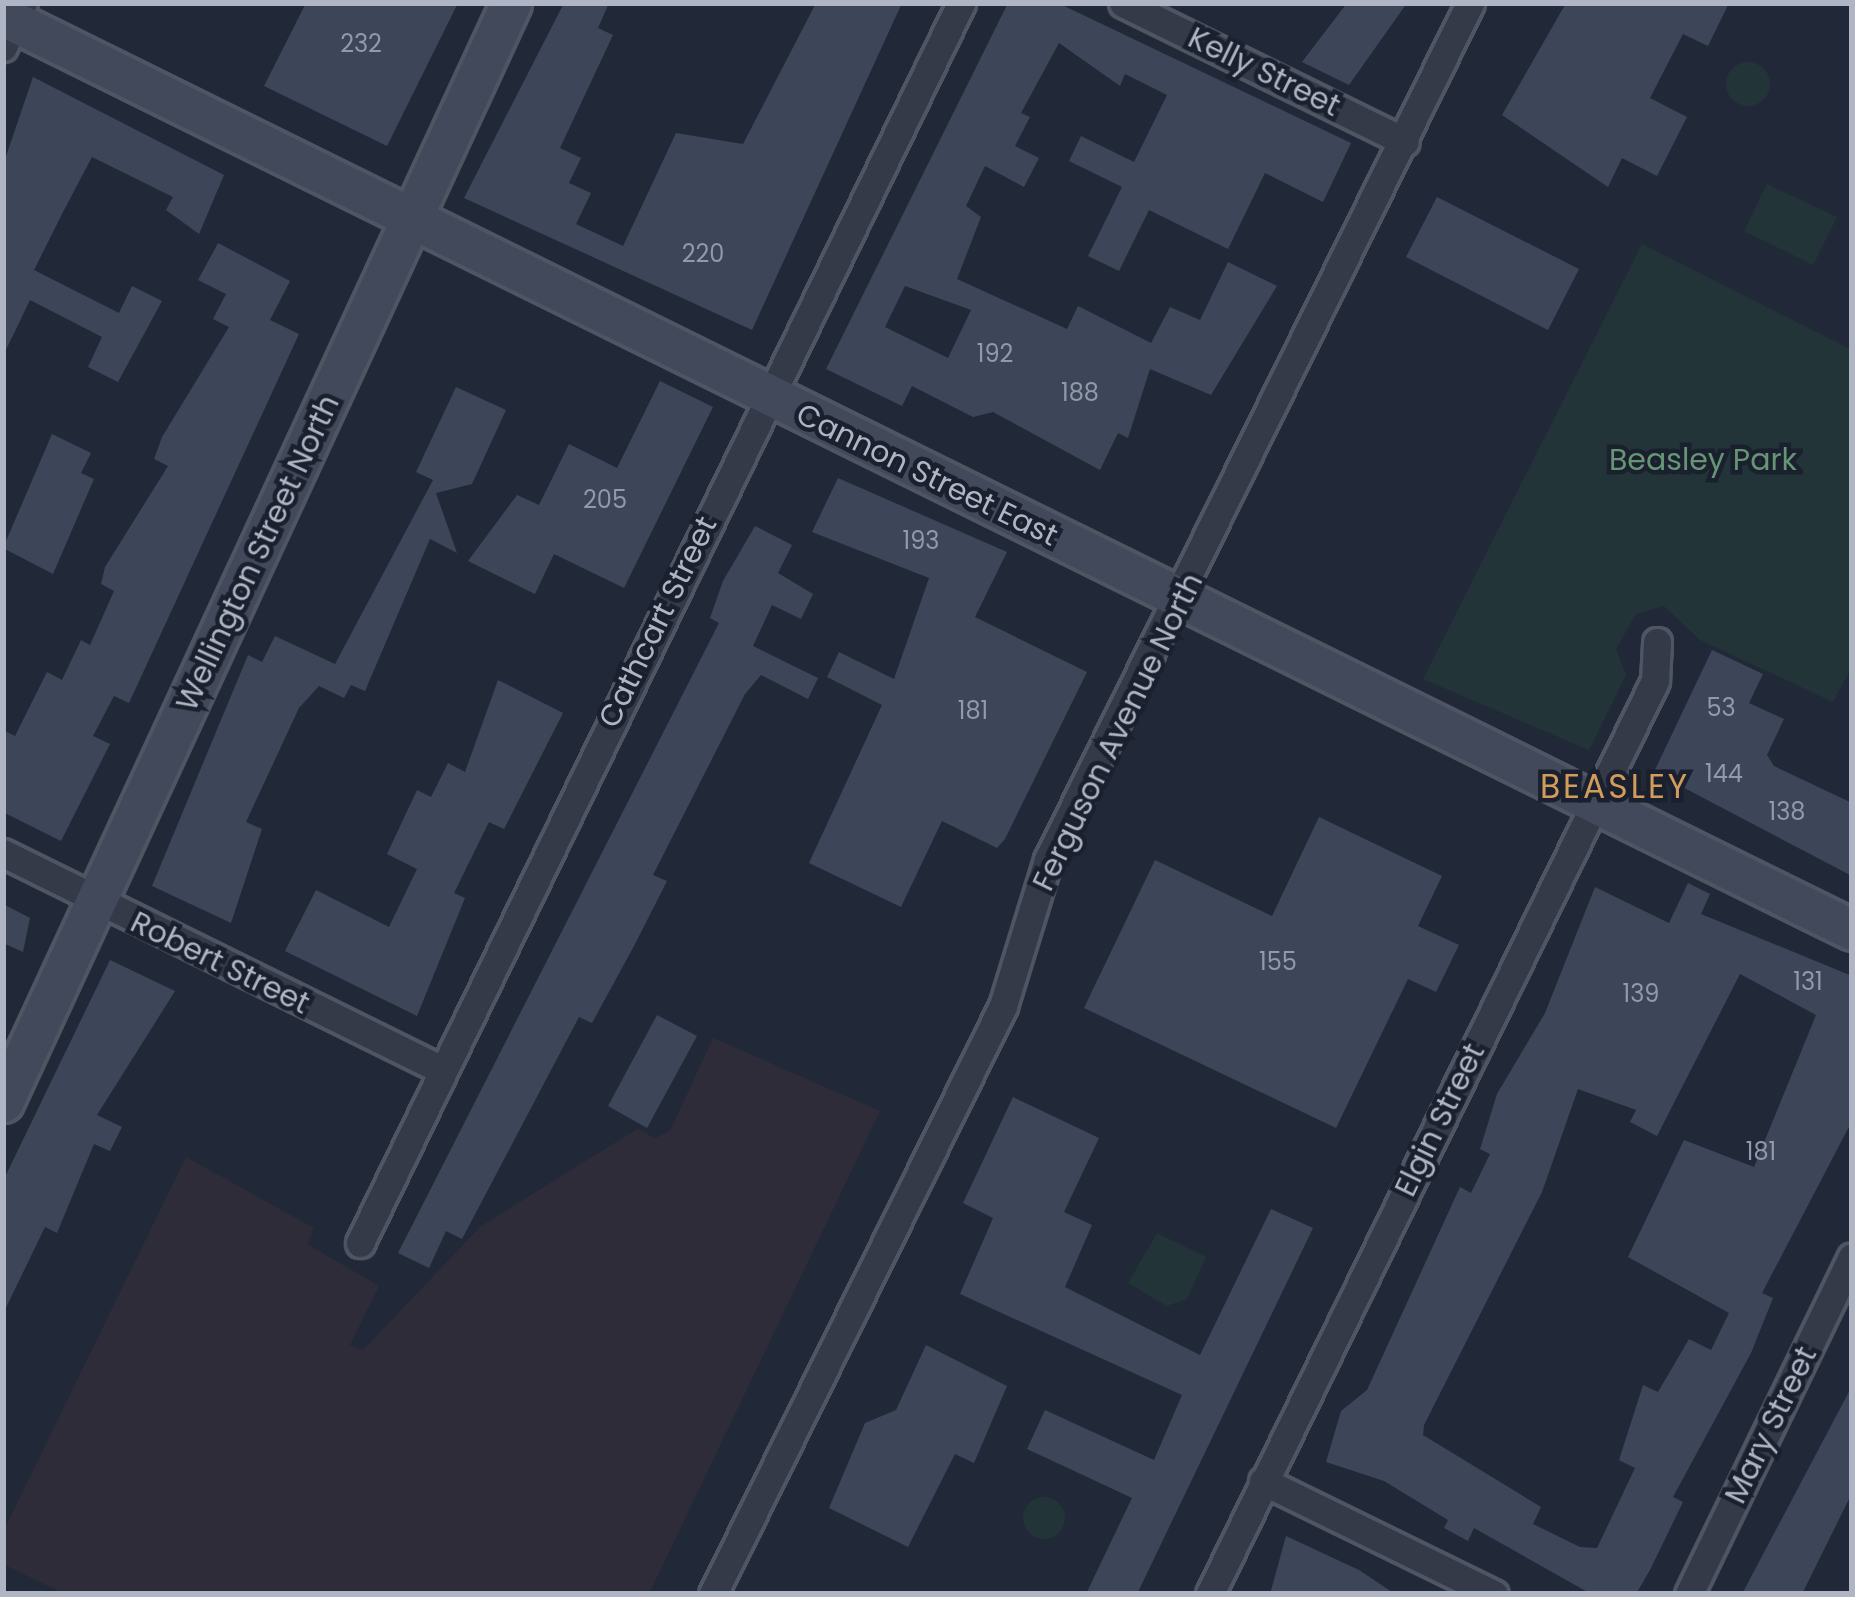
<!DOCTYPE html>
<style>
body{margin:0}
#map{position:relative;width:1855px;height:1597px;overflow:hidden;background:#212838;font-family:Poppins,sans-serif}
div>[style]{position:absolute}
.medical>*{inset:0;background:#2f2c3a}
.green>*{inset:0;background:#233439}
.round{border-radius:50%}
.building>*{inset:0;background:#3d4658}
.roads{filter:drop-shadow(3px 0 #4f5563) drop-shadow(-3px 0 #4f5563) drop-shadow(0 3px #4f5563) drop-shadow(0 -3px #4f5563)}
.street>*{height:27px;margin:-13.5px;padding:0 13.5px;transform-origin:13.5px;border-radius:13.5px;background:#343a48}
.secondary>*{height:39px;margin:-19.5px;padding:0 19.5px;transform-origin:19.5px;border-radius:19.5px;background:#42495b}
span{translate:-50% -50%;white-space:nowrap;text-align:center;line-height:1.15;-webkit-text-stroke:9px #1a202d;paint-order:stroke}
.number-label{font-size:24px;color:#9299aa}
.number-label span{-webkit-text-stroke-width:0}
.street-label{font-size:30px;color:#afb5c5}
.park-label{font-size:30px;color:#669576}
.neighbourhood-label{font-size:33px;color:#d29c5c;letter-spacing:3px}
.frame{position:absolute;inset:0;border:6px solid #afb5c5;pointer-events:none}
</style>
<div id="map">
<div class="medical">
<div style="clip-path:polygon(713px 1038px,880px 1111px,649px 1594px,65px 1594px,3px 1564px,3px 1532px,186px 1157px,314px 1228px,307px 1244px,379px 1286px,350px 1345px,362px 1351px,481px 1226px,637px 1129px,655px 1138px,670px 1131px)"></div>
</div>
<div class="green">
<div class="round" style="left:1726px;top:62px;width:44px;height:44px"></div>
<div style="clip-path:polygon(1767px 184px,1837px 217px,1813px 265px,1744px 231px)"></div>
<div style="clip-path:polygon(1642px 244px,1852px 350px,1852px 666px,1833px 702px,1700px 640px,1664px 606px,1636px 614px,1616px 649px,1626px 675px,1589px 750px,1423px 679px)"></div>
<div style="clip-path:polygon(1157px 1233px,1206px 1257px,1187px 1299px,1167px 1306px,1128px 1283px)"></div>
<div class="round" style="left:1023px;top:1497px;width:42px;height:42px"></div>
</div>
<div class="building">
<div style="clip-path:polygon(306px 3px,458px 3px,387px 146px,264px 86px)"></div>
<div style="clip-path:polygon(564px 3px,609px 3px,598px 28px,613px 35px,560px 148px,581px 158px,569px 183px,591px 193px,576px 224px,623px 246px,676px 133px,743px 144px,816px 3px,902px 3px,752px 330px,464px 198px)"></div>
<div style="clip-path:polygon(evenodd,1008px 3px,1058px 3px,1351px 143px,1323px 202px,1265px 173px,1228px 249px,1149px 210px,1119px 271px,1088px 256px,1122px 187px,1069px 161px,1081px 136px,1134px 162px,1167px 95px,1125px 74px,1120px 86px,1059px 43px,1021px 113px,1030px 117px,1015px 146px,1039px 158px,1024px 187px,985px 166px,966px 206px,981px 217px,957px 279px,1067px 329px,1078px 306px,1151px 343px,1170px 307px,1200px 320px,1228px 262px,1277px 286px,1211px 395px,1150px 369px,1128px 438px,1118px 433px,1100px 470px,993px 412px,973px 417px,912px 386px,902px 406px,826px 369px,1008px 3px,905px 286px,971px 310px,948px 358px,885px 327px,905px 286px)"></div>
<div style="clip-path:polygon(1347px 3px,1407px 3px,1349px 85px,1302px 62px)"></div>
<div style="clip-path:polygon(1566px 3px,1729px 3px,1708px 46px,1683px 34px,1650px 98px,1687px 117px,1657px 176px,1622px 158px,1608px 187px,1502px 115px)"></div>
<div style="clip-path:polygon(33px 77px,224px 175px,199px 234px,166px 210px,173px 197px,92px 157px,63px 212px,34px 270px,119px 313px,132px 286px,162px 301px,118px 382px,88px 367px,102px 337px,30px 300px,3px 356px,3px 165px)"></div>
<div style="clip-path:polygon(1437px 197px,1579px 269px,1548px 330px,1406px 257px)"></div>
<div style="clip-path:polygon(218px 243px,290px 281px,270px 320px,299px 334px,129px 703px,114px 696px,93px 736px,110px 744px,61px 841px,3px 812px,3px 730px,15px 736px,47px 672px,62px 680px,81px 640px,90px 645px,114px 591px,101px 584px,105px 567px,168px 466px,154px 459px,162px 437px,229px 327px,213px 319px,226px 294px,198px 280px)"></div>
<div style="clip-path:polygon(660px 381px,713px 407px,624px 588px,554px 554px,535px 594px,468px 561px,517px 495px,539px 505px,569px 444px,617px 468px)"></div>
<div style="clip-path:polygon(456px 387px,506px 410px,472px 484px,436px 493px,457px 553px,430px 539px,365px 691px,351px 685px,344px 698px,319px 686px,299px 708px,246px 822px,262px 829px,231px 923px,152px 886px,248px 655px,262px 662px,275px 636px,335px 664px,433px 480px,416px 472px)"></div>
<div style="clip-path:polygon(52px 434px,91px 453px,81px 473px,94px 479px,53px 574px,3px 548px)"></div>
<div style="clip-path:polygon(838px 478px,1007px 552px,975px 617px,1087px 672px,1005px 839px,997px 848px,942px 821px,901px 907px,809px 863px,882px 705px,827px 677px,839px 652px,894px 679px,929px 578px,812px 532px)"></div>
<div style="clip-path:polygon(755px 526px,792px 545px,778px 573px,813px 594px,801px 619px,772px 605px,753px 646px,818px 678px,808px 699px,761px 675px,745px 694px,653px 875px,667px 881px,634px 946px,592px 1023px,579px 1017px,462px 1239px,446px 1231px,429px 1268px,398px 1253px,719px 623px,710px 618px,723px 581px)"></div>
<div style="clip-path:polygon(1712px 650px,1763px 674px,1749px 703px,1784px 719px,1767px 755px,1774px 766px,1852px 803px,1852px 876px,1654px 772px)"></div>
<div style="clip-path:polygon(498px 680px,563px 713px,504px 829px,489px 822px,454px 893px,465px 898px,417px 1016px,285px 951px,316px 890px,389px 927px,417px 869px,387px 854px,417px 790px,431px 797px,448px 763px,465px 772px)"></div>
<div style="clip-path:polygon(1319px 817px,1442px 876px,1418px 926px,1459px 945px,1436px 992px,1408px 979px,1336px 1128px,1084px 1008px,1155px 860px,1272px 916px)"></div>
<div style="clip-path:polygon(evenodd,1688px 883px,1710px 894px,1701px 914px,1852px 976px,1852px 1121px,1762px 1293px,1773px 1298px,1751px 1353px,1673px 1497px,1683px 1502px,1650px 1570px,1636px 1594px,1591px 1594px,1474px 1528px,1468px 1541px,1444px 1528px,1448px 1520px,1384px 1481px,1326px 1462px,1341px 1411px,1367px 1390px,1460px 1187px,1471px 1193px,1490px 1154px,1480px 1149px,1497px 1094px,1545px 1013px,1595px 887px,1669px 923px,1688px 883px,1740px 974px,1816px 1015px,1754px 1167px,1684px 1140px,1628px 1257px,1729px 1313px,1711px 1350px,1689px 1339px,1658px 1392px,1643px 1385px,1619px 1460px,1635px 1468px,1597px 1548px,1580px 1547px,1533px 1524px,1541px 1507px,1423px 1435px,1424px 1425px,1542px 1192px,1578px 1089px,1636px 1110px,1630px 1122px,1657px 1136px,1740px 974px)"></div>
<div style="clip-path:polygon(3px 904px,30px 918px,23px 952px,3px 943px)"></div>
<div style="clip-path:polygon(110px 960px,175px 991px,97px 1115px,122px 1127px,110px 1151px,94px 1144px,57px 1233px,45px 1227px,3px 1314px,3px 1181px)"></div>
<div style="clip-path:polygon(657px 1015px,697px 1036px,647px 1128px,608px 1106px)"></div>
<div style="clip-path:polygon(1013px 1097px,1099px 1138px,1064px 1212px,1092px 1225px,1065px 1287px,1200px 1355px,1271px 1209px,1313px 1228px,1137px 1594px,1086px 1594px,1132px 1498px,1027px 1449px,1045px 1410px,1154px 1460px,1182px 1395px,960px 1294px,993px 1218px,963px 1203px)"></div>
<div style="clip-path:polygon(926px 1345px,1007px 1386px,974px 1463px,955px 1454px,908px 1547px,829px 1508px,865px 1423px,896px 1410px)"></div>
<div style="clip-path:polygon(1852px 1386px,1852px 1493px,1802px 1594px,1742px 1594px)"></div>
<div style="clip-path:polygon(1286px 1536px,1359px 1570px,1395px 1594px,1270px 1594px)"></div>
</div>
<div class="roads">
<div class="street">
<div style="left:1123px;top:3px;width:314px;rotate:26.2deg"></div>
<div style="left:3px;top:47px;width:48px;rotate:-65.6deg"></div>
<div style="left:3px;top:853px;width:485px;rotate:26.3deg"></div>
<div style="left:360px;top:1243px;width:1378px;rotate:-64.14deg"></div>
<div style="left:1263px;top:1481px;width:257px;rotate:26.1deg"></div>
<div style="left:713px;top:1594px;width:656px;rotate:-63.75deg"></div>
<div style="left:1003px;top:1006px;width:153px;rotate:-72.9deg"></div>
<div style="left:1048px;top:860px;width:955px;rotate:-63.78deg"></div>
<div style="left:1210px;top:1594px;width:1016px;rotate:-64.02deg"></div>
<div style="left:1655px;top:681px;width:39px;rotate:-87deg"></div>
<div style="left:1689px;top:1594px;width:374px;rotate:-64.2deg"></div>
</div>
<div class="secondary">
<div style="left:3px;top:16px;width:2063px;rotate:26.3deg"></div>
<div style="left:3px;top:1102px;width:1211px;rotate:-65.19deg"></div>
</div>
</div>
<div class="number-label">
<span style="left:361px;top:44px">232</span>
<span style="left:703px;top:254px">220</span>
<span style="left:995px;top:354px">192</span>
<span style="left:1080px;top:393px">188</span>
<span style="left:605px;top:500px">205</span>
<span style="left:921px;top:541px">193</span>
<span style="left:1721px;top:708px">53</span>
<span style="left:973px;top:711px">181</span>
<span style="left:1724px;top:774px">144</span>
<span style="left:1787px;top:812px">138</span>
<span style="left:1278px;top:962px">155</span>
<span style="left:1808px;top:982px">131</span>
<span style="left:1641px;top:994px">139</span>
<span style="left:1761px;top:1152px">181</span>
</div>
<div class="street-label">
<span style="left:1264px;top:72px;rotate:26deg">Kelly Street</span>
<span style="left:927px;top:475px;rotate:26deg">Cannon Street East</span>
<span style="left:258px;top:553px;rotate:-65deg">Wellington Street North</span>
<span style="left:658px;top:622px;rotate:-64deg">Cathcart Street</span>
<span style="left:1118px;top:732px;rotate:-64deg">Ferguson Avenue North</span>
<span style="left:220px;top:963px;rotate:26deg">Robert Street</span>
<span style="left:1440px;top:1120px;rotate:-64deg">Elgin Street</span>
<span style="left:1771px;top:1425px;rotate:-64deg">Mary Street</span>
</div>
<div class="park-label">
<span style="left:1703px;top:460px">Beasley Park</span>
</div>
<div class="neighbourhood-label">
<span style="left:1615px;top:787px">BEASLEY</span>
</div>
<div class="frame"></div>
</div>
